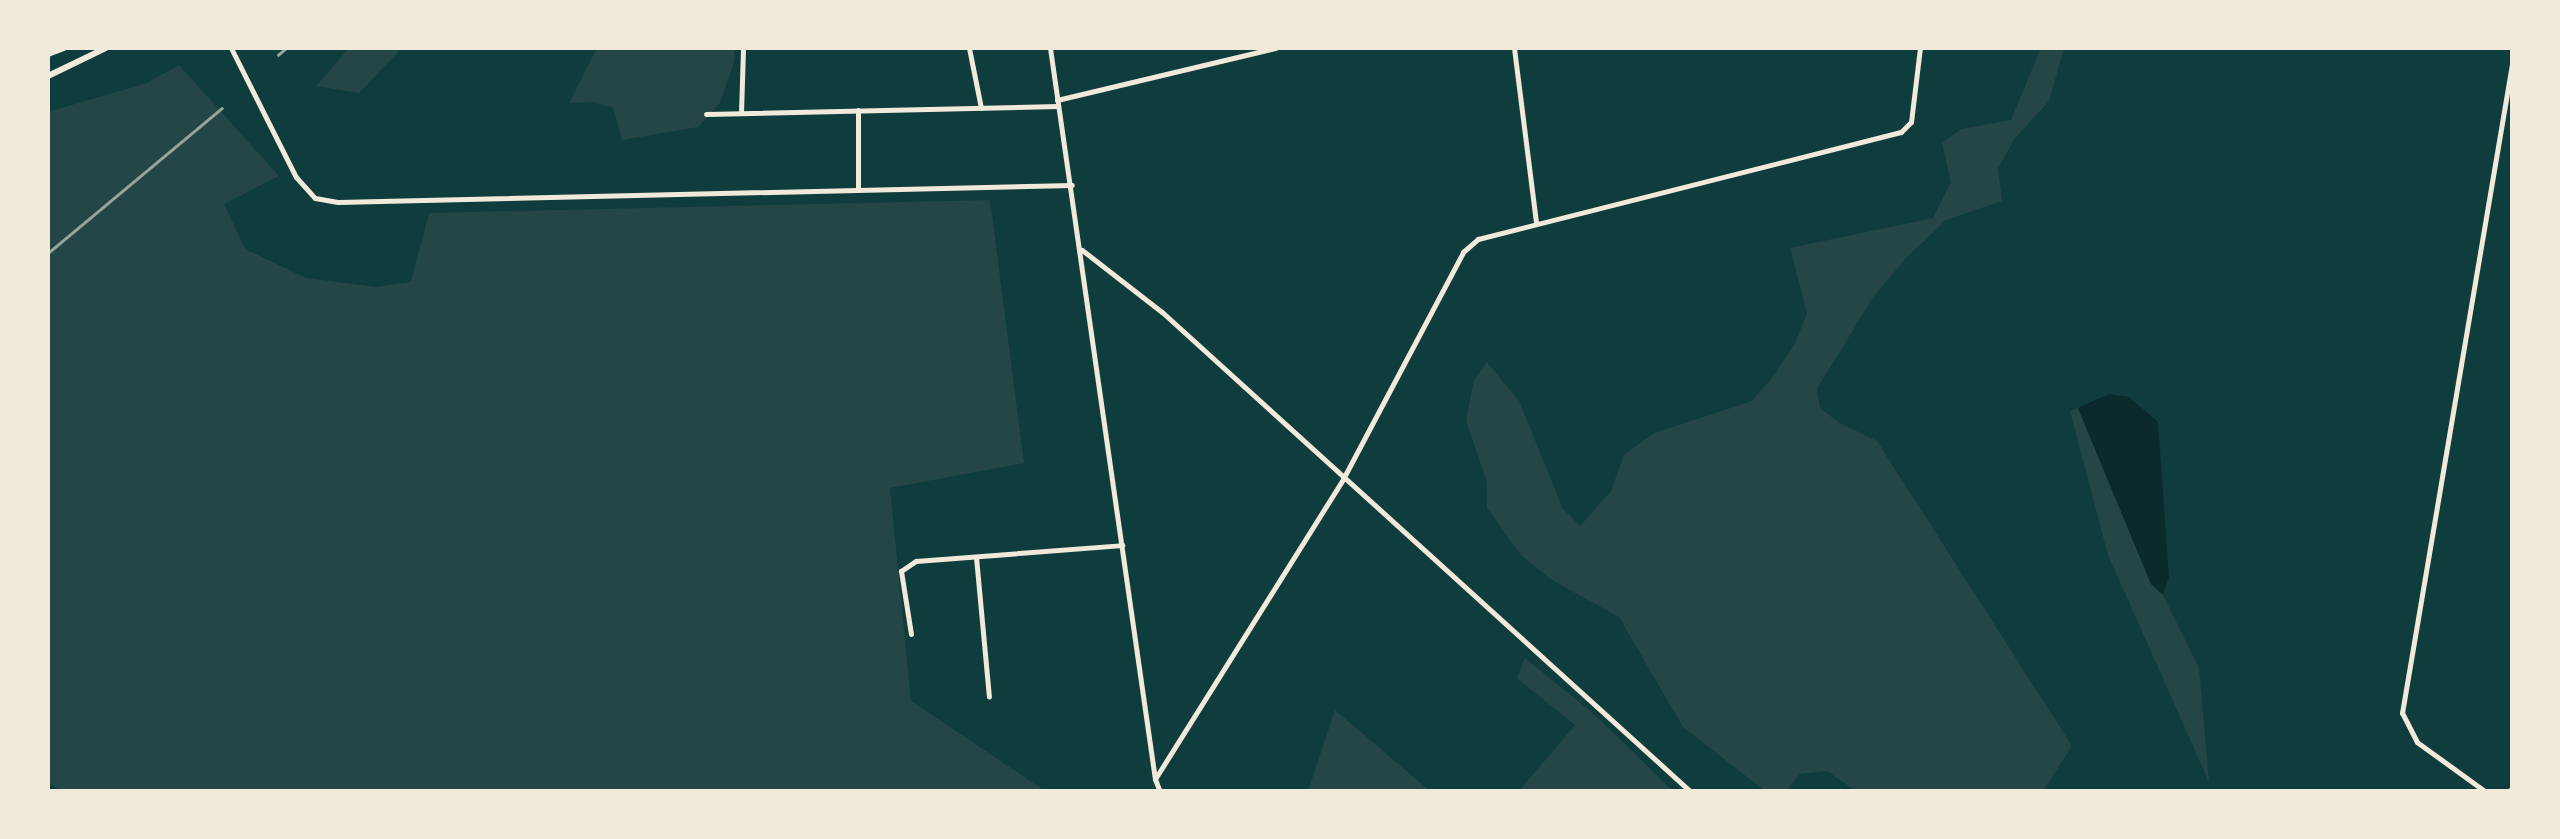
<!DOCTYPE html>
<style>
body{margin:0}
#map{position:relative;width:2560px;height:839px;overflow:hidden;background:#0f3d3e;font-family:Commissioner,sans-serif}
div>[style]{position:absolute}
.green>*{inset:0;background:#244646}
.water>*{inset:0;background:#0a2a2b}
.minor>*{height:5px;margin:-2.5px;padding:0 2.5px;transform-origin:2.5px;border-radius:2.5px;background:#f1e9da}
.secondary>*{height:6px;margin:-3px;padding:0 3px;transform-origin:3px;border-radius:3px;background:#f1e9da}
.rail>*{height:2.5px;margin:-1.25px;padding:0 1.25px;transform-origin:1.25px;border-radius:1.25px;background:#97a49c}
span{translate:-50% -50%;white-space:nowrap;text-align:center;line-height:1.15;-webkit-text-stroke:10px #f1e9da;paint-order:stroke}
.frame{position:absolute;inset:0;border:50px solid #f1e9da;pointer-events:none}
</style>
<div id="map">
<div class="green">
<div style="clip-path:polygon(349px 48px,402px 48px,359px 93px,316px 86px)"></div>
<div style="clip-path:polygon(597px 48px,734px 48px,735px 59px,720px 103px,698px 127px,622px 140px,613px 108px,594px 102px,569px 103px)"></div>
<div style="clip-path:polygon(2041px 48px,2064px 48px,2049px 101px,2015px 138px,1998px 168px,2002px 201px,1946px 220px,1907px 257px,1873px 297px,1817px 389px,1820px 408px,1838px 422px,1877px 441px,2072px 746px,2043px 791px,1856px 791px,1827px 771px,1800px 774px,1787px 790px,1765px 791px,1683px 727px,1619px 617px,1552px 580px,1521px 555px,1487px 508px,1487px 482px,1466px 421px,1474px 380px,1487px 362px,1519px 401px,1563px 509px,1580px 526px,1611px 491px,1624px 455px,1654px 433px,1752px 401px,1776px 373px,1796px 341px,1807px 313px,1790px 248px,1933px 218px,1951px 182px,1942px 143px,1961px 129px,2011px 120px)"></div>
<div style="clip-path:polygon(179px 65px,279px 176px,224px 204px,245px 249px,306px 278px,376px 287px,411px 282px,429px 213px,990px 200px,1024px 463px,890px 488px,911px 701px,1045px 791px,64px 792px,48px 783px,48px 112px,147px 83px)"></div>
<div style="clip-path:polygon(2078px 408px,2151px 584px,2163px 595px,2199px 668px,2209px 782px,2108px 555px,2070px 411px)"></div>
<div style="clip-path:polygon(1525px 658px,1595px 715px,1673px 791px,1519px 791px,1575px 725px,1517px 678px)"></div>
<div style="clip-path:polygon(1335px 710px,1430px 791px,1308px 791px)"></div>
</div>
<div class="water">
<div style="clip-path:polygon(2109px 394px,2129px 397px,2158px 422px,2169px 577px,2163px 595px,2151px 584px,2078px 408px)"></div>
</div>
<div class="minor">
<div style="left:231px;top:48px;width:144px;rotate:63.3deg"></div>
<div style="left:296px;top:177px;width:28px;rotate:48deg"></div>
<div style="left:315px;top:198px;width:23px;rotate:10deg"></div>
<div style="left:338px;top:202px;width:734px;rotate:-1.33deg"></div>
<div style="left:969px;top:48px;width:61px;rotate:78.7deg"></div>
<div style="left:1050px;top:48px;width:739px;rotate:81.83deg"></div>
<div style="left:1155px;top:779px;width:14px;rotate:69deg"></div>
<div style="left:1514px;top:48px;width:176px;rotate:82.8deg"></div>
<div style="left:1057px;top:100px;width:225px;rotate:-13.4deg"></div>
<div style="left:858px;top:110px;width:80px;rotate:90deg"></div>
<div style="left:741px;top:113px;width:65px;rotate:-88.2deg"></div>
<div style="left:706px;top:114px;width:352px;rotate:-1.3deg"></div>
<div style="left:1082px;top:250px;width:101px;rotate:37.8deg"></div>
<div style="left:1162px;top:312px;width:714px;rotate:42.22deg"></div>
<div style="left:976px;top:557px;width:140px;rotate:84.7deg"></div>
<div style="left:911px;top:634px;width:64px;rotate:-99deg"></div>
<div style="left:901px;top:571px;width:18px;rotate:-34deg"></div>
<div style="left:916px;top:561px;width:207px;rotate:-4.4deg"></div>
<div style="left:1155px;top:779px;width:354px;rotate:-57.9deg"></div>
<div style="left:1343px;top:479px;width:257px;rotate:-62.1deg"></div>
<div style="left:1463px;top:252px;width:20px;rotate:-41deg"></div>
<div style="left:1478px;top:239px;width:436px;rotate:-14.2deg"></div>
<div style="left:1901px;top:132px;width:14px;rotate:-45deg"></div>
<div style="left:1911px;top:122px;width:75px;rotate:-83.1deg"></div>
<div style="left:2486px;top:792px;width:85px;rotate:-144.1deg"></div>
<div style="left:2417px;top:742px;width:33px;rotate:-117deg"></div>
<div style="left:2402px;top:713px;width:658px;rotate:-80.38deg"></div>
<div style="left:2507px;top:792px;width:6px;rotate:-31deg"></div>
</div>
<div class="secondary">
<div style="left:48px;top:54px;width:17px;rotate:-21deg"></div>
<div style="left:48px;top:76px;width:64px;rotate:-25.8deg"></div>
</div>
<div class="rail">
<div style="left:278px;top:55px;width:11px;rotate:-41deg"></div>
<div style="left:48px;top:253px;width:226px;rotate:-39.8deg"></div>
</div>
<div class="frame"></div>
</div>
